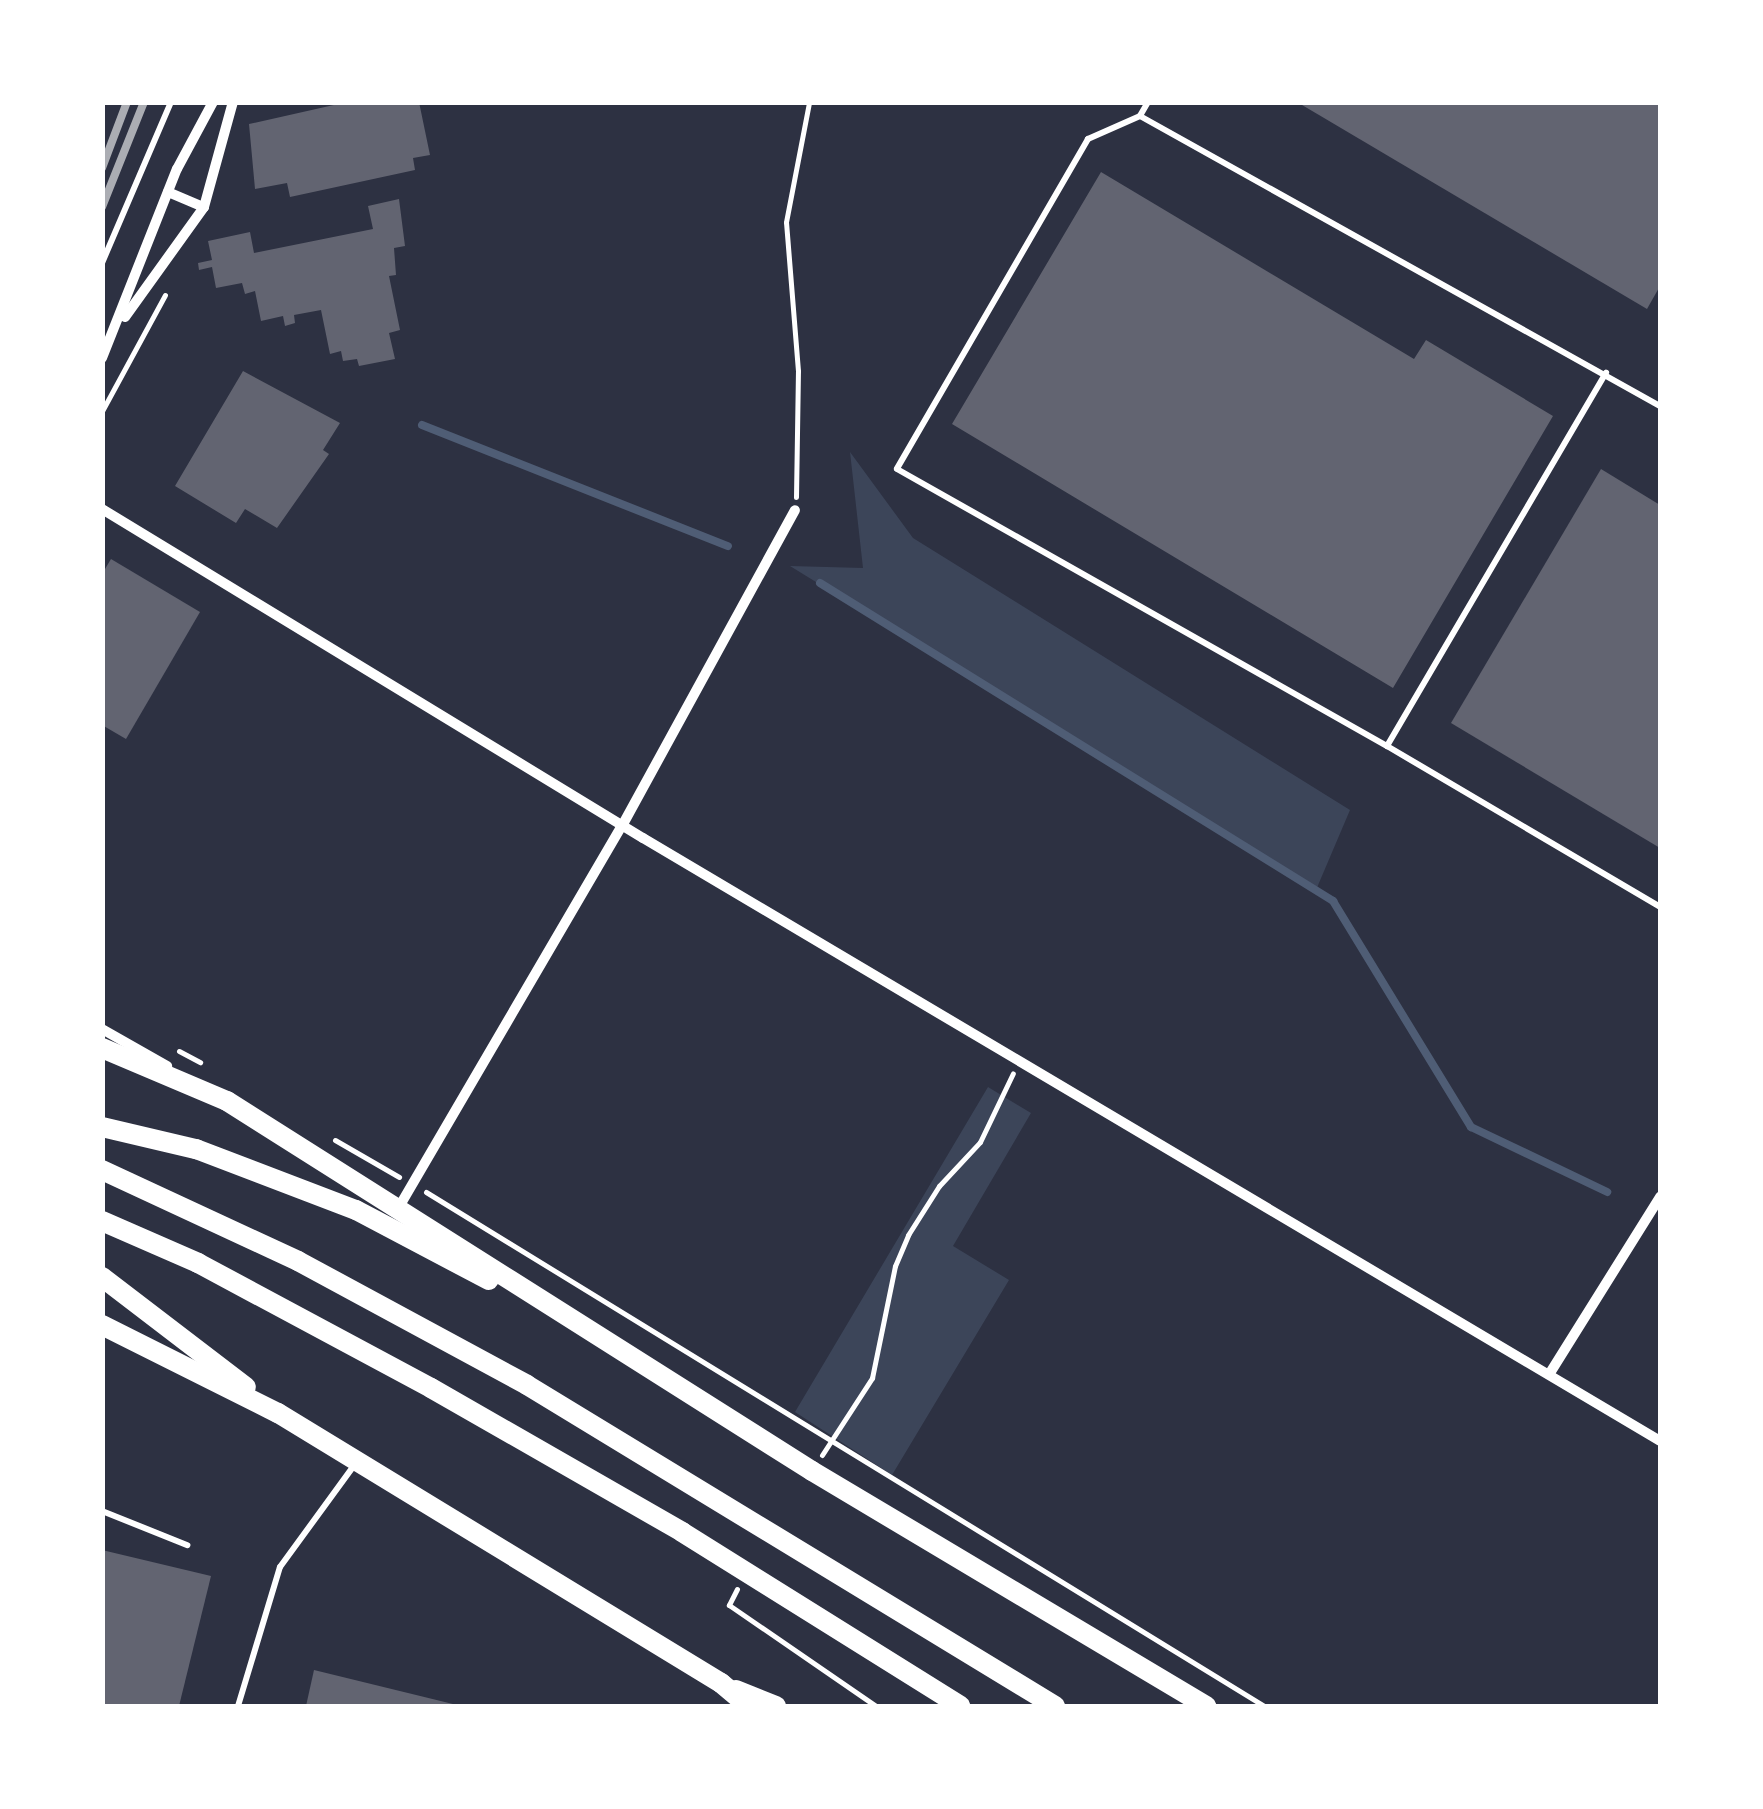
<!DOCTYPE html>
<style>
body{margin:0}
#map{position:relative;width:1763px;height:1809px;overflow:hidden;background:#2d3142;font-family:Cabin,sans-serif}
div>[style]{position:absolute}
.green>*{inset:0;background:#3c4559}
.stream>*{height:8px;margin:-4px;padding:0 4px;transform-origin:4px;border-radius:4px;background:#4f5d75}
.building>*{inset:0;background:#626471}
.path>*{height:5px;margin:-2.5px;padding:0 2.5px;transform-origin:2.5px;border-radius:2.5px;background:#fff}
.service>*{height:6px;margin:-3px;padding:0 3px;transform-origin:3px;border-radius:3px;background:#fff}
.minor>*{height:10px;margin:-5px;padding:0 5px;transform-origin:5px;border-radius:5px;background:#fff}
.trunk>*{height:20px;margin:-10px;padding:0 10px;transform-origin:10px;border-radius:10px;background:#fff}
.rail>*{height:8px;margin:-4px;padding:0 4px;transform-origin:4px;border-radius:4px;background:#abadb3}
span{translate:-50% -50%;white-space:nowrap;text-align:center;line-height:1.15;-webkit-text-stroke:9px #fff;paint-order:stroke}
.frame{position:absolute;inset:0;border:105px solid #fff;pointer-events:none}
</style>
<div id="map">
<div class="green">
<div style="clip-path:polygon(850px 452px,913px 538px,1350px 810px,1316px 890px,790px 566px,863px 568px)"></div>
<div style="clip-path:polygon(988px 1087px,1031px 1113px,953px 1246px,1009px 1280px,892px 1475px,795px 1412px)"></div>
</div>
<div class="stream">
<div style="left:422px;top:425px;width:329px;rotate:21.6deg"></div>
<div style="left:820px;top:583px;width:604px;rotate:31.79deg"></div>
<div style="left:1333px;top:901px;width:265px;rotate:58.6deg"></div>
<div style="left:1471px;top:1127px;width:151px;rotate:25.5deg"></div>
</div>
<div class="building">
<div style="clip-path:polygon(347px 102px,419px 102px,430px 155px,413px 158px,415px 170px,290px 197px,287px 183px,255px 189px,249px 124px)"></div>
<div style="clip-path:polygon(1297px 102px,1660px 102px,1660px 286px,1647px 309px)"></div>
<div style="clip-path:polygon(1101px 172px,1414px 359px,1426px 340px,1553px 416px,1393px 688px,952px 424px)"></div>
<div style="clip-path:polygon(399px 199px,405px 246px,394px 248px,396px 275px,389px 276px,400px 330px,389px 333px,395px 359px,359px 366px,357px 359px,343px 361px,341px 351px,330px 354px,321px 310px,294px 315px,295px 323px,285px 326px,283px 316px,261px 321px,255px 291px,245px 294px,242px 283px,216px 288px,212px 267px,199px 270px,198px 263px,212px 260px,208px 241px,250px 232px,254px 253px,373px 229px,368px 206px)"></div>
<div style="clip-path:polygon(243px 371px,340px 423px,323px 450px,329px 454px,277px 528px,245px 509px,236px 523px,175px 486px)"></div>
<div style="clip-path:polygon(1601px 469px,1660px 505px,1660px 848px,1451px 723px)"></div>
<div style="clip-path:polygon(111px 559px,200px 612px,126px 739px,102px 725px,102px 574px)"></div>
<div style="clip-path:polygon(102px 1550px,211px 1576px,179px 1706px,102px 1706px)"></div>
<div style="clip-path:polygon(314px 1670px,457px 1705px,457px 1706px,306px 1706px)"></div>
</div>
<div class="path">
<div style="left:102px;top:411px;width:132px;rotate:-61.5deg"></div>
<div style="left:796px;top:497px;width:126px;rotate:-89.1deg"></div>
<div style="left:798px;top:371px;width:149px;rotate:-94.6deg"></div>
<div style="left:786px;top:222px;width:122px;rotate:-79.1deg"></div>
<div style="left:179px;top:1051px;width:24px;rotate:28deg"></div>
<div style="left:335px;top:1140px;width:74px;rotate:30deg"></div>
<div style="left:426px;top:1192px;width:983px;rotate:31.52deg"></div>
<div style="left:822px;top:1455px;width:92px;rotate:-57deg"></div>
<div style="left:872px;top:1378px;width:114px;rotate:-78.4deg"></div>
<div style="left:895px;top:1266px;width:34px;rotate:-67deg"></div>
<div style="left:908px;top:1235px;width:58px;rotate:-57.7deg"></div>
<div style="left:939px;top:1186px;width:60px;rotate:-47deg"></div>
<div style="left:980px;top:1142px;width:76px;rotate:-64.4deg"></div>
<div style="left:737px;top:1589px;width:18px;rotate:117deg"></div>
<div style="left:729px;top:1605px;width:178px;rotate:34.5deg"></div>
</div>
<div class="service">
<div style="left:1148px;top:102px;width:16px;rotate:120deg"></div>
<div style="left:1140px;top:116px;width:595px;rotate:29.15deg"></div>
<div style="left:1140px;top:116px;width:57px;rotate:156.1deg"></div>
<div style="left:1088px;top:139px;width:381px;rotate:120.1deg"></div>
<div style="left:897px;top:469px;width:563px;rotate:29.48deg"></div>
<div style="left:1387px;top:746px;width:433px;rotate:-59.6deg"></div>
<div style="left:102px;top:263px;width:175px;rotate:-66.8deg"></div>
<div style="left:1387px;top:746px;width:317px;rotate:30.5deg"></div>
<div style="left:102px;top:1511px;width:92px;rotate:21.8deg"></div>
<div style="left:238px;top:1706px;width:145px;rotate:-73.2deg"></div>
<div style="left:280px;top:1567px;width:127px;rotate:-53.9deg"></div>
</div>
<div class="minor">
<div style="left:168px;top:192px;width:39px;rotate:23deg"></div>
<div style="left:125px;top:317px;width:135px;rotate:-54.3deg"></div>
<div style="left:204px;top:207px;width:109px;rotate:-74.6deg"></div>
<div style="left:102px;top:358px;width:203px;rotate:-68.4deg"></div>
<div style="left:177px;top:169px;width:76px;rotate:-61.8deg"></div>
<div style="left:102px;top:509px;width:633px;rotate:31.31deg"></div>
<div style="left:643px;top:838px;width:1182px;rotate:30.66deg"></div>
<div style="left:102px;top:1029px;width:75px;rotate:29.6deg"></div>
<div style="left:399px;top:1207px;width:441px;rotate:-59.7deg"></div>
<div style="left:622px;top:826px;width:360px;rotate:-61.3deg"></div>
<div style="left:1550px;top:1373px;width:208px;rotate:-58deg"></div>
</div>
<div class="trunk">
<div style="left:102px;top:1048px;width:136px;rotate:23deg"></div>
<div style="left:227px;top:1101px;width:692px;rotate:32.31deg"></div>
<div style="left:812px;top:1471px;width:459px;rotate:30.8deg"></div>
<div style="left:102px;top:1127px;width:97px;rotate:13.2deg"></div>
<div style="left:196px;top:1149px;width:171px;rotate:20.9deg"></div>
<div style="left:356px;top:1210px;width:150px;rotate:27.8deg"></div>
<div style="left:102px;top:1170px;width:216px;rotate:24.9deg"></div>
<div style="left:298px;top:1261px;width:260px;rotate:28.4deg"></div>
<div style="left:527px;top:1385px;width:618px;rotate:31.3deg"></div>
<div style="left:102px;top:1221px;width:105px;rotate:23.6deg"></div>
<div style="left:198px;top:1263px;width:264px;rotate:28.2deg"></div>
<div style="left:431px;top:1388px;width:289px;rotate:29.8deg"></div>
<div style="left:682px;top:1532px;width:328px;rotate:32deg"></div>
<div style="left:102px;top:1277px;width:181px;rotate:37.4deg"></div>
<div style="left:102px;top:1325px;width:197px;rotate:26.6deg"></div>
<div style="left:278px;top:1413px;width:519px;rotate:31.36deg"></div>
<div style="left:721px;top:1683px;width:35px;rotate:40deg"></div>
<div style="left:736px;top:1690px;width:43px;rotate:21.8deg"></div>
</div>
<div class="rail">
<div style="left:102px;top:168px;width:71px;rotate:-69.3deg"></div>
<div style="left:102px;top:207px;width:113px;rotate:-68.2deg"></div>
</div>
<div class="frame"></div>
</div>
